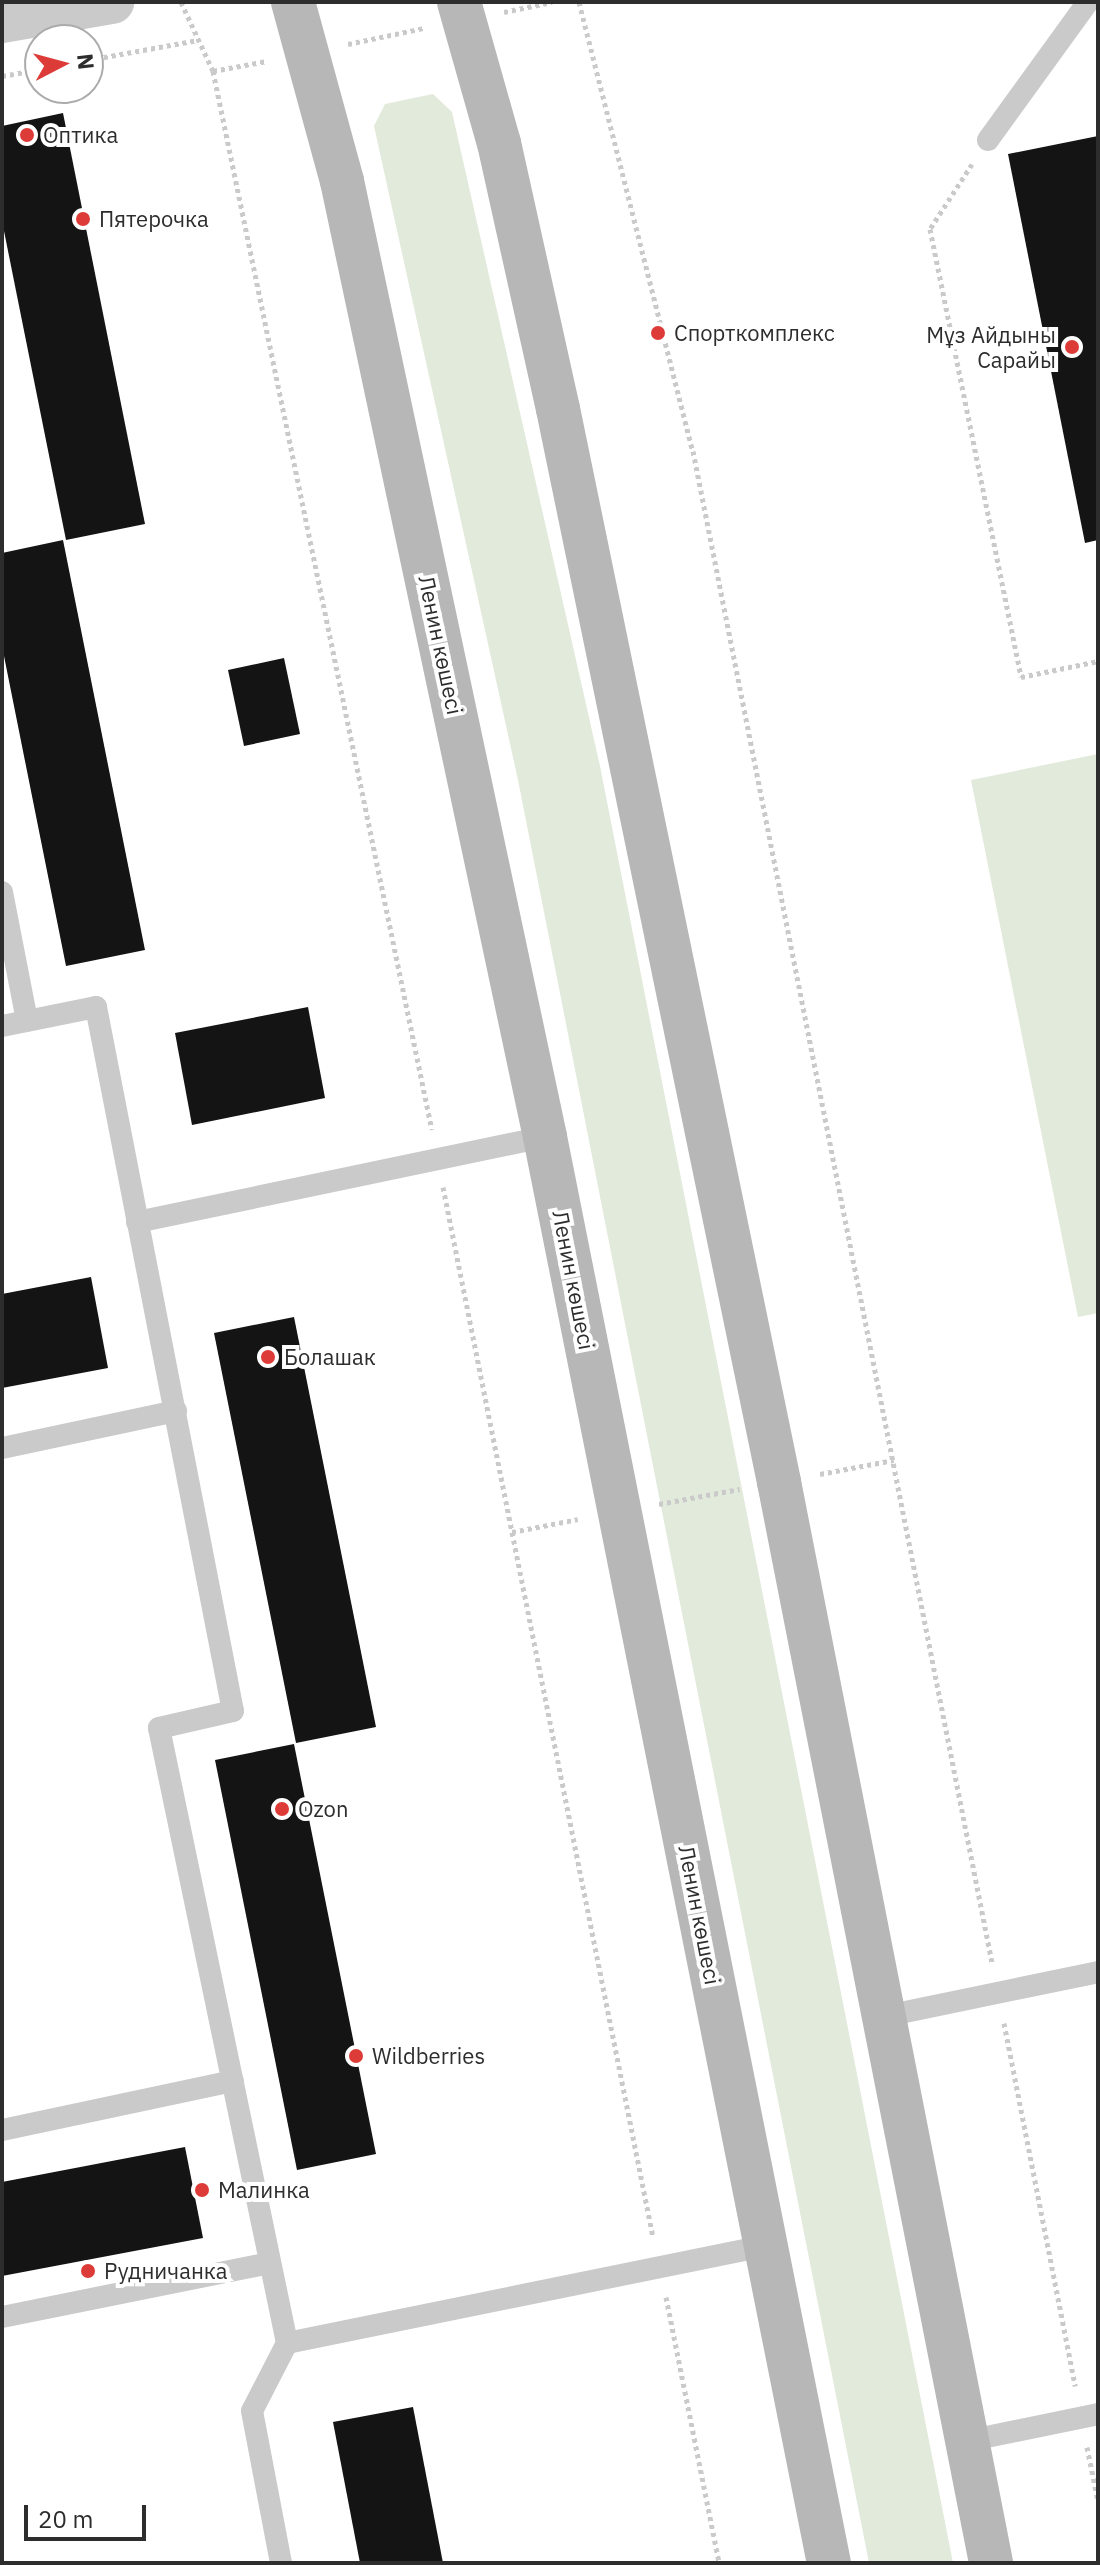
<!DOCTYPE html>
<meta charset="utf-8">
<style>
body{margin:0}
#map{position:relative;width:1100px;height:2565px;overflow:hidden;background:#fff;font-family:"IBM Plex Sans",sans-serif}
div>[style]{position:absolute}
.green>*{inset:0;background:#e2eadb}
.building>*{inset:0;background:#141414}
.path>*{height:5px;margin-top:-2.5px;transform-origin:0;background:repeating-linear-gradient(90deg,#cacaca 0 4px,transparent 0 8px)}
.service>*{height:22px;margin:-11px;padding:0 11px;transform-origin:11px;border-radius:11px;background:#cacaca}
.tertiary>*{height:44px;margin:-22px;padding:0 22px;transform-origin:22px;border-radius:22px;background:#cacaca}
.secondary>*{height:44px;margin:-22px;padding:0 22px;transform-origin:22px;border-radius:22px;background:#b7b7b7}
.dots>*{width:22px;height:22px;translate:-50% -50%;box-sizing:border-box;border:4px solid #fff;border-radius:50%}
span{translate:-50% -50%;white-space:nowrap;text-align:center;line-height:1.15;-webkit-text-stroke:8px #fff;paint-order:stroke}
.poi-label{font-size:22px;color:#2d2d2d}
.left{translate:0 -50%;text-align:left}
.right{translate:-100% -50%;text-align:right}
.street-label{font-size:22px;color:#2d2d2d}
.frame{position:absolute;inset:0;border:4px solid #2d2d2d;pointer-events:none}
.north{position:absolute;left:24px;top:24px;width:80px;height:80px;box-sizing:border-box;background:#fff;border:2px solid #ababab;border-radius:50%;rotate:84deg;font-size:22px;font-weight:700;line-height:32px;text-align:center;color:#2d2d2d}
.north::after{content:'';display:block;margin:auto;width:28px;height:36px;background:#dc3b37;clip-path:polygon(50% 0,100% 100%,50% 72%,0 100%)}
.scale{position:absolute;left:24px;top:2505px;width:122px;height:36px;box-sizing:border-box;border:4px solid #2d2d2d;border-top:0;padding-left:10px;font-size:24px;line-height:28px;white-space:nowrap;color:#2d2d2d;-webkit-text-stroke:6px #fff;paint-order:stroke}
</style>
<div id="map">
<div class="green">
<div style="clip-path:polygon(433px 94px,452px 112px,600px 766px,953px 2563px,869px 2563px,518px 780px,374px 126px,385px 104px)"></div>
<div style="clip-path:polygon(1098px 754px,1098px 1313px,1078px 1317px,971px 780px)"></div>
</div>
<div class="building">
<div style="clip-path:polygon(63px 113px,145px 524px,66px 540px,2px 221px,2px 126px)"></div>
<div style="clip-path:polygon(1098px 136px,1098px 540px,1085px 543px,1008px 154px)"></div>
<div style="clip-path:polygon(63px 540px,145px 950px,66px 966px,2px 646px,2px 553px)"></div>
<div style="clip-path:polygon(284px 658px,300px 734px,244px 746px,228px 670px)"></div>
<div style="clip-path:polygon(308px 1007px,325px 1098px,192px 1125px,175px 1033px)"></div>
<div style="clip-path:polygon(91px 1277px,108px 1368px,2px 1388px,2px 1294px)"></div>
<div style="clip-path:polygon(294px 1317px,376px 1727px,296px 1743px,214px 1333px)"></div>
<div style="clip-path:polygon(294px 1744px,376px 2154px,297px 2170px,215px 1760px)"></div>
<div style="clip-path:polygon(185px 2147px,203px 2238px,2px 2276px,2px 2182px)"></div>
<div style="clip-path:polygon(413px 2407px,443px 2563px,360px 2563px,333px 2422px)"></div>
</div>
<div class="path">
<div style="left:181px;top:2px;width:76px;rotate:65.1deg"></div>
<div style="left:213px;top:71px;width:1081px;rotate:78.32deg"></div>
<div style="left:579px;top:2px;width:463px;rotate:75.8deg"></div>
<div style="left:693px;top:451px;width:1540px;rotate:78.81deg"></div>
<div style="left:504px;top:12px;width:49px;rotate:-11.8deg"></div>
<div style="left:348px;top:44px;width:78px;rotate:-11.9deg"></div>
<div style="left:88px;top:60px;width:112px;rotate:-10.3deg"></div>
<div style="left:213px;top:71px;width:55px;rotate:-10.5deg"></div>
<div style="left:2px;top:76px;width:39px;rotate:-10deg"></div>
<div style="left:972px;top:164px;width:77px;rotate:122.9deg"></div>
<div style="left:930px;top:229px;width:457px;rotate:78.5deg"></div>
<div style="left:1021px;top:677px;width:79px;rotate:-11.7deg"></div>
<div style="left:443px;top:1187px;width:1071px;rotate:78.69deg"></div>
<div style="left:820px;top:1474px;width:75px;rotate:-10.7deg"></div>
<div style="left:659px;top:1504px;width:82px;rotate:-10.5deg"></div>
<div style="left:512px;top:1532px;width:67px;rotate:-11.1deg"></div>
<div style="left:1004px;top:2023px;width:370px;rotate:78.9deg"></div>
<div style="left:666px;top:2297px;width:271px;rotate:78.7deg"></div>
<div style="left:1087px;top:2447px;width:55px;rotate:78.5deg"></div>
</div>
<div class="service">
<div style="left:988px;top:140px;width:170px;rotate:-54.1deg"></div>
<div style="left:2px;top:892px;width:131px;rotate:79deg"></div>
<div style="left:2px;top:1026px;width:96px;rotate:-11.4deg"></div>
<div style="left:96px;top:1007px;width:717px;rotate:78.99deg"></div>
<div style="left:233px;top:1711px;width:76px;rotate:167.1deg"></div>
<div style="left:159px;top:1728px;width:628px;rotate:78.24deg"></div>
<div style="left:287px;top:2343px;width:76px;rotate:117.2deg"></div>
<div style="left:252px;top:2411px;width:155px;rotate:79.2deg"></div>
<div style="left:137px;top:1222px;width:417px;rotate:-11.8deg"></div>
<div style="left:2px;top:1448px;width:178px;rotate:-12deg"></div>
<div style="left:881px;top:2017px;width:222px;rotate:-11.7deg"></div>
<div style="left:2px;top:2130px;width:236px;rotate:-12deg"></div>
<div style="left:2px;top:2317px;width:273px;rotate:-11.4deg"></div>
<div style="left:287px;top:2343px;width:490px;rotate:-11.5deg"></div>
<div style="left:967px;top:2441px;width:134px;rotate:-11.6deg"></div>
</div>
<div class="tertiary">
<div style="left:2px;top:21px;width:112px;rotate:-9.8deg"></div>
</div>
<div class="secondary">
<div style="left:293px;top:2px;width:186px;rotate:74.7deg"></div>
<div style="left:342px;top:181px;width:977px;rotate:78.01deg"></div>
<div style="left:545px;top:1137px;width:1454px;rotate:78.74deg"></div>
<div style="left:459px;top:2px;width:147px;rotate:74.2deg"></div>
<div style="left:499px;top:143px;width:272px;rotate:77.5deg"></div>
<div style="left:558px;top:409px;width:1096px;rotate:78.36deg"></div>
<div style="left:779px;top:1482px;width:1102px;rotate:78.9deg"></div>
</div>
<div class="dots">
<div style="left:27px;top:135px;background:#dc3b37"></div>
<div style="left:83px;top:219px;background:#dc3b37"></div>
<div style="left:658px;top:333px;background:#dc3b37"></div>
<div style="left:1072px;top:347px;background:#dc3b37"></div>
<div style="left:268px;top:1357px;background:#dc3b37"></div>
<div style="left:282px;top:1809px;background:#dc3b37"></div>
<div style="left:356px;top:2056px;background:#dc3b37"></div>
<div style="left:202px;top:2190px;background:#dc3b37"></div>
<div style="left:88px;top:2271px;background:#dc3b37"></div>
</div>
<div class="poi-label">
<span class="left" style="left:43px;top:135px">Оптика</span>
<span class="left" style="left:99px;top:219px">Пятерочка</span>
<span class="left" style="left:674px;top:333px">Спорткомплекс</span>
<span class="right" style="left:1056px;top:347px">Мұз Айдыны<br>Сарайы</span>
<span class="left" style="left:284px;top:1357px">Болашак</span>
<span class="left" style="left:298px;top:1809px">Ozon</span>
<span class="left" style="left:372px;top:2056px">Wildberries</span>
<span class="left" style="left:218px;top:2190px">Малинка</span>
<span class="left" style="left:104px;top:2271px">Рудничанка</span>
</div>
<div class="street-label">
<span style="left:441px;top:645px;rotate:78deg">Ленин көшесі</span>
<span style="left:574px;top:1280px;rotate:79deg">Ленин көшесі</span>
<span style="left:700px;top:1915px;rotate:79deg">Ленин көшесі</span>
</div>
<div class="frame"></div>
<div class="north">N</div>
<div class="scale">20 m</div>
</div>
